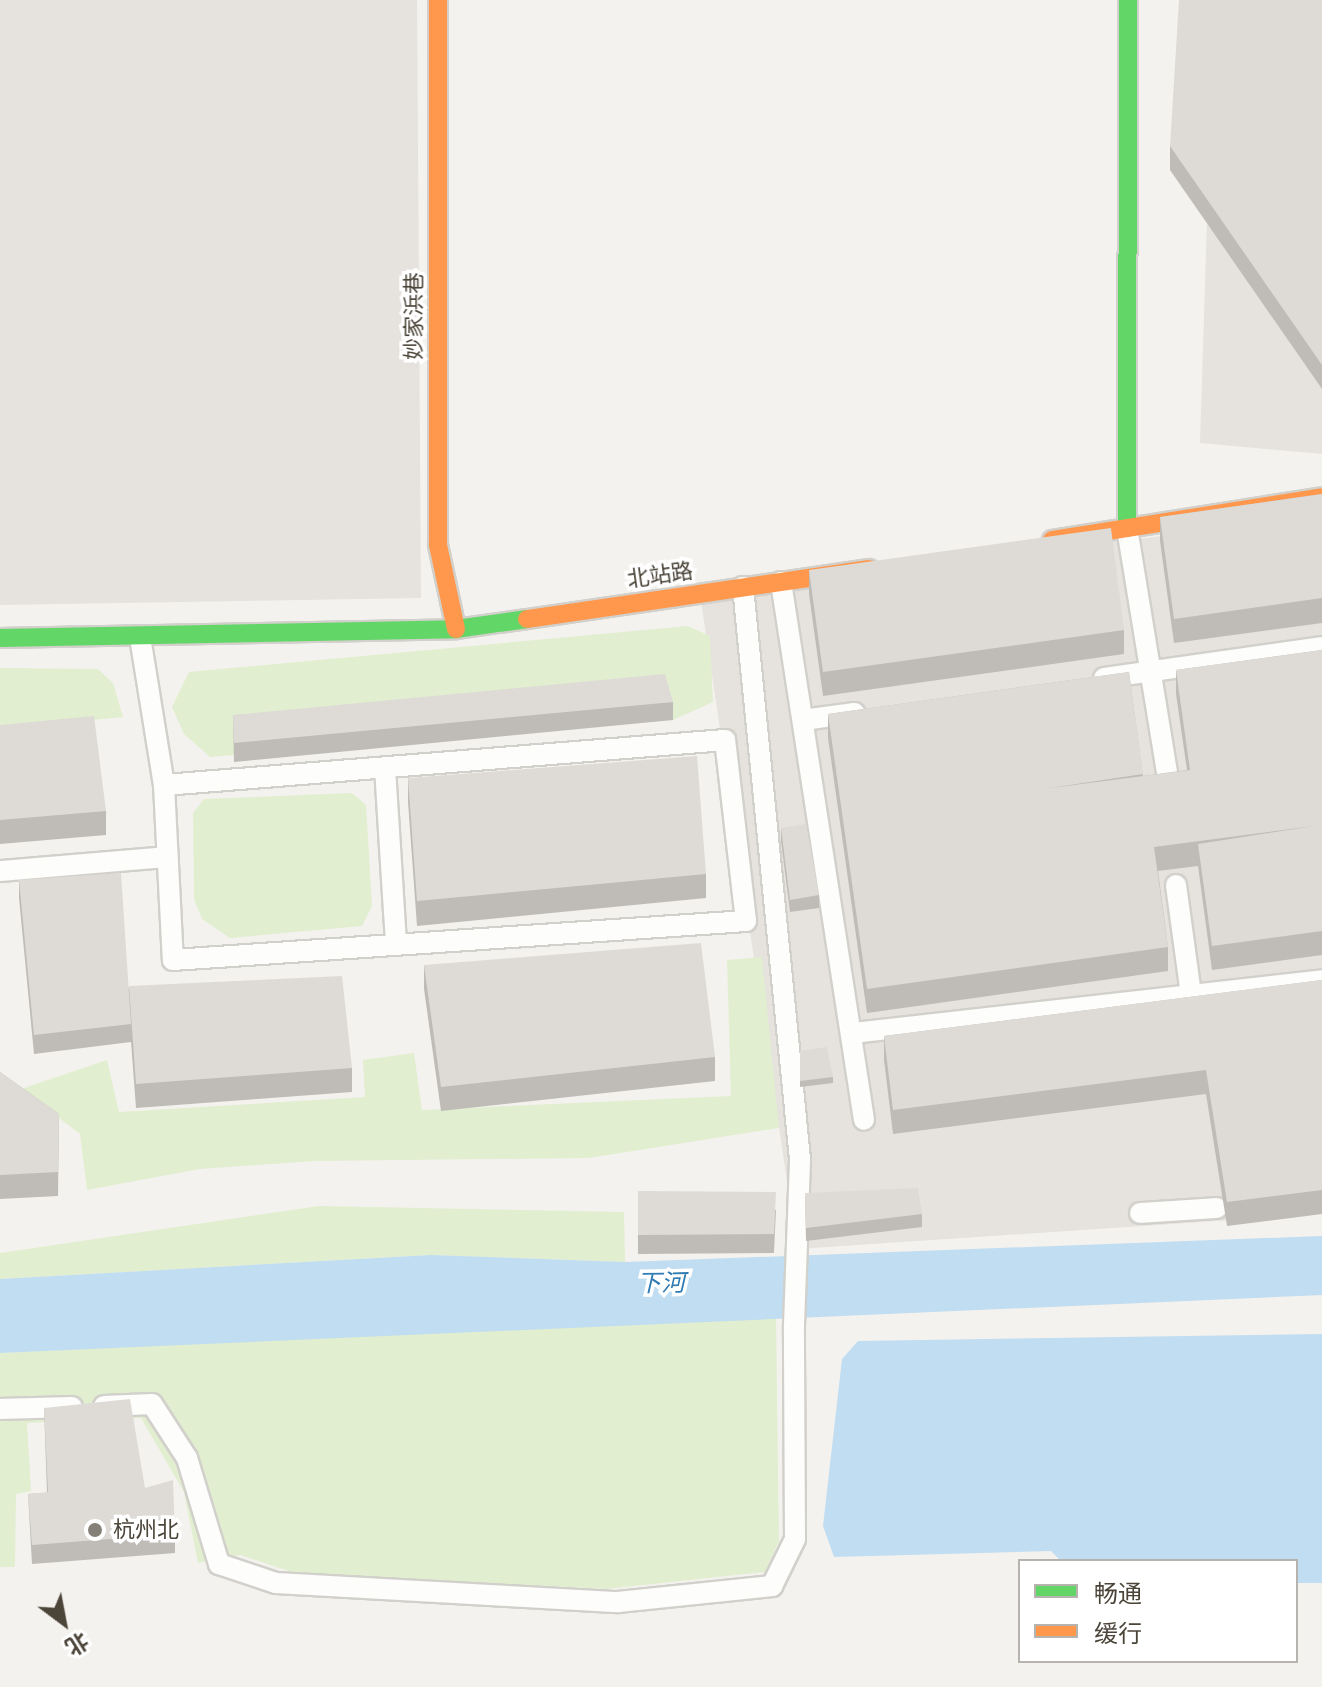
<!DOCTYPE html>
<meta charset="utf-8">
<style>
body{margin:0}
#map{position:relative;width:1322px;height:1687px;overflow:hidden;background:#f4f2ee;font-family:"DejaVu Sans","Noto Sans SC",sans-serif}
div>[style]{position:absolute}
.industrial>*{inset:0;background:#e6e2de}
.green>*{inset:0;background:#e1eecf}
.water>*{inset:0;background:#c0ddf1}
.roads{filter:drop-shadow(2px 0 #d2d0cb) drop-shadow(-2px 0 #d2d0cb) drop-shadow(0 2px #d2d0cb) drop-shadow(0 -2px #d2d0cb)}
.lane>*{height:20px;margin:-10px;padding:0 10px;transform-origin:10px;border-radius:10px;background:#fdfdfc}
.fast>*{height:18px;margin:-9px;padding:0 9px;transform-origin:9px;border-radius:9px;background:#63d668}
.slow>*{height:18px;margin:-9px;padding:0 9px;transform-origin:9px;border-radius:9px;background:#ff974d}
.wall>*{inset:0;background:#bfbcb8}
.building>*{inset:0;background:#dedbd6}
.dots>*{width:22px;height:22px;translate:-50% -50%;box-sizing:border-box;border:4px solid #fff;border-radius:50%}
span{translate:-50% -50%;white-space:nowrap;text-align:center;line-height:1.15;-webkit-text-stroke:7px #fff;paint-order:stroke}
.street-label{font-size:22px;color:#4b4439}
.poi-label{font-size:22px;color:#4b4439}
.left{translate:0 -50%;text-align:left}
.water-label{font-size:24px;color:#2e7ab2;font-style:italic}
.legend{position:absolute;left:1018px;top:1559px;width:280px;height:104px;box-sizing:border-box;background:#fff;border:2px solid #b7b4b0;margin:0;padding:10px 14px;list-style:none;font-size:24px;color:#4b4439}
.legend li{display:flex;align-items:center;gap:16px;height:40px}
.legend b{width:40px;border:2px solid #b7b4b0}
.north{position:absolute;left:24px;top:1583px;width:80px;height:80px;-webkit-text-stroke:6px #fff;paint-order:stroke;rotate:148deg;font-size:22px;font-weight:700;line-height:32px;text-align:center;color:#4b4439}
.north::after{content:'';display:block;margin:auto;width:28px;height:36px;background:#4b4439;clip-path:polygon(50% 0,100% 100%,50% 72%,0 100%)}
</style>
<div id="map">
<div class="industrial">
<div style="clip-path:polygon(0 0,417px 0,421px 598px,0 605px)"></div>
<div style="clip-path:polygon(1214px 0,1322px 0,1322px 454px,1200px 443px)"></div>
<div style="clip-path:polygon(1322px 516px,1322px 1214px,797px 1249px,700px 594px)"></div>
</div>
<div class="green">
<div style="clip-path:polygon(688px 626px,710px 636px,713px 702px,673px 720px,210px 757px,184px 734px,172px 707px,189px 672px)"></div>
<div style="clip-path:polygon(0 668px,98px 669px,113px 683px,123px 717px,0 729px)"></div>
<div style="clip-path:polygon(352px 793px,366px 805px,372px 906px,362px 926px,230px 938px,202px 919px,194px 899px,193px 813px,204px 799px)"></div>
<div style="clip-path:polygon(762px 957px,779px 1128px,589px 1158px,314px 1161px,200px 1169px,87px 1190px,80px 1134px,21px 1089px,107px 1060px,119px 1112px,365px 1097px,363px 1060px,414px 1053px,422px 1110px,731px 1096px,727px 960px)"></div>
<div style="clip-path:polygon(319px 1206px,624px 1212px,625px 1262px,431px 1255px,0 1279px,0 1253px)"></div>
<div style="clip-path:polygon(776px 1316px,779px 1541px,765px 1572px,606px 1589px,295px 1573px,240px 1555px,198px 1563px,184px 1492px,141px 1418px,27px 1423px,31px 1491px,16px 1494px,15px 1567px,0 1567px,0 1353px)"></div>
</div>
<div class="water">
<div style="clip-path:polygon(1322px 1236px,1322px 1295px,0 1353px,0 1279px,431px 1255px,625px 1262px)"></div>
<div style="clip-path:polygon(1322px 1334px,1322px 1583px,1296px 1583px,1296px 1561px,1061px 1561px,1051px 1551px,834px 1557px,823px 1526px,842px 1359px,858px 1341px)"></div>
</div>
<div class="roads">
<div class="lane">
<div style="left:1127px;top:528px;width:253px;rotate:80.7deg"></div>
<div style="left:781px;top:582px;width:544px;rotate:81.23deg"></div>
<div style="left:140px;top:637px;width:150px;rotate:80.8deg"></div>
<div style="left:164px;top:785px;width:175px;rotate:87.1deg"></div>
<div style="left:173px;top:960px;width:574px;rotate:-3.89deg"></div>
<div style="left:746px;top:921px;width:182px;rotate:-96.6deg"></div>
<div style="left:725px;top:740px;width:563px;rotate:175.41deg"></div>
<div style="left:1104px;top:678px;width:220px;rotate:-8.1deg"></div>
<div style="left:803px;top:720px;width:52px;rotate:-7.7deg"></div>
<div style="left:385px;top:768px;width:177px;rotate:86.4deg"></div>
<div style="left:0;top:871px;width:168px;rotate:-4.8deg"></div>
<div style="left:1176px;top:885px;width:110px;rotate:82.2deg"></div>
<div style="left:853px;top:1033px;width:472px;rotate:-6.4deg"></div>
<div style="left:1140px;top:1213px;width:77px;rotate:-3.7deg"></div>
<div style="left:104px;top:1406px;width:48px;rotate:-2.4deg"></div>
<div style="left:152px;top:1404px;width:64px;rotate:57.1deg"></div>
<div style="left:187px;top:1458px;width:111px;rotate:73.2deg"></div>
<div style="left:219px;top:1564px;width:60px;rotate:18.4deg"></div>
<div style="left:276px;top:1583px;width:343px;rotate:3.2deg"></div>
<div style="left:618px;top:1602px;width:155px;rotate:-5.9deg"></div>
<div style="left:772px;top:1586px;width:52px;rotate:-63.9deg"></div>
<div style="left:795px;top:1539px;width:214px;rotate:-90.3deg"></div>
<div style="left:794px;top:1325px;width:166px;rotate:-87.9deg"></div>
<div style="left:800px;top:1159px;width:575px;rotate:-95.69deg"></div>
<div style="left:0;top:1409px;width:72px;rotate:-1.6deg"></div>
</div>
<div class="fast">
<div style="left:1127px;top:528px;width:528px;rotate:-89.89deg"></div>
<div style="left:0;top:638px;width:456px;rotate:-1.1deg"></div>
<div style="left:456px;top:629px;width:72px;rotate:-8deg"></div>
</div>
<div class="slow">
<div style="left:438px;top:0;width:545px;rotate:90deg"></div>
<div style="left:438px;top:545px;width:86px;rotate:77.9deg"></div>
<div style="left:1052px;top:540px;width:273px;rotate:-9deg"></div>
<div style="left:527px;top:619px;width:346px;rotate:-8.3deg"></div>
</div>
</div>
<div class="wall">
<div style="clip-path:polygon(1322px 0,1322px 389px,1170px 170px,1170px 146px)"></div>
<div style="clip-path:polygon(1322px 494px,1322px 623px,1174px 643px,1160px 541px,1160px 517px)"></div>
<div style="clip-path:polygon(809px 570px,1124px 630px,1124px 654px,823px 696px,809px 594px)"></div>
<div style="clip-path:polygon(1322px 650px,1322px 955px,1212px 970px,1198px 866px,1158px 871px,1168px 947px,1168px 971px,867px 1013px,828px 738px,828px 714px,1129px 672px,1143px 776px,1187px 770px,1176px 694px,1176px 670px)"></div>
<div style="clip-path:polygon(673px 702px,673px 720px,234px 762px,233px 715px)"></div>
<div style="clip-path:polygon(0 725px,106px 811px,106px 835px,0 844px)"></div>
<div style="clip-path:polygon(408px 778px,706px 874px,706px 898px,417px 926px,408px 802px)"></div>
<div style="clip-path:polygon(781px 828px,819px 895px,819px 908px,790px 912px,781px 841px)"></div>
<div style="clip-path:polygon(19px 880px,129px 988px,352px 1068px,352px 1092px,136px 1108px,131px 1042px,34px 1054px,19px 898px)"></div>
<div style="clip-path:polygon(424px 965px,715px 1057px,715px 1081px,441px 1111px,424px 989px)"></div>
<div style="clip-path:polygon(1322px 980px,1322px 1214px,1227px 1226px,1206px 1094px,893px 1134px,884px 1060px,884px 1036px)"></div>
<div style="clip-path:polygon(800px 1051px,833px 1077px,833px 1083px,800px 1087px)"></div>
<div style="clip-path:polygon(0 1072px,59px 1114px,58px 1196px,0 1199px)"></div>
<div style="clip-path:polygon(638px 1191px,776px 1210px,774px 1253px,638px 1254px)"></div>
<div style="clip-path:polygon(805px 1193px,922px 1214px,922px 1227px,806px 1241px)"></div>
<div style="clip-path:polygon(44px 1408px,145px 1488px,175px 1534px,175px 1553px,32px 1564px,28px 1494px,47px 1493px)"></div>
</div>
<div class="building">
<div style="clip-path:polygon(1179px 0,1322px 0,1322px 365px,1170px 146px)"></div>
<div style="clip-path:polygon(1322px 494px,1322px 598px,1174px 619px,1160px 517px)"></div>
<div style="clip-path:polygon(1111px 528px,1124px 630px,823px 672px,809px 570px)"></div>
<div style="clip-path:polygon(1322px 650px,1322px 931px,1212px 946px,1198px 844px,1314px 826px,1154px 847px,1168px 947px,867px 989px,828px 714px,1129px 672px,1143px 774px,1043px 789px,1190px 770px,1176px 670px)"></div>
<div style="clip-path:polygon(665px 674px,673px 702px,234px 743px,233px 715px)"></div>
<div style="clip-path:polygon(94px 716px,106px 811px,0 820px,0 725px)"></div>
<div style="clip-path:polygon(697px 756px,706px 874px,417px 901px,408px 778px)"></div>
<div style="clip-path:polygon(806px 824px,819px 895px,790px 900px,781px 828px)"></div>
<div style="clip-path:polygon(121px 873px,131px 1024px,34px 1035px,19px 880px)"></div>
<div style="clip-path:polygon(701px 943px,715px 1057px,441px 1087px,424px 965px)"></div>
<div style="clip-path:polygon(342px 976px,352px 1068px,136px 1084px,129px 986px)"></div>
<div style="clip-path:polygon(1322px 980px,1322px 1190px,1227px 1202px,1206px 1070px,893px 1110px,884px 1036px)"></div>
<div style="clip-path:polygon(827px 1047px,833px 1077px,800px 1081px,800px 1051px)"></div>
<div style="clip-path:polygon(0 1072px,59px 1114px,58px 1172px,0 1175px)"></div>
<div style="clip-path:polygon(918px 1188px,922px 1214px,806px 1228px,805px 1193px)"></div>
<div style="clip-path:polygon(638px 1191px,776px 1192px,774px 1234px,638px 1235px)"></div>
<div style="clip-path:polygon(130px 1399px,145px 1488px,173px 1480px,175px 1534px,32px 1545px,28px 1494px,48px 1492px,44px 1408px)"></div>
</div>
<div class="dots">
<div style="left:95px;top:1530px;background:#868178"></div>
</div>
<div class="street-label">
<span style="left:414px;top:316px;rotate:-90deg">妙家浜巷</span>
<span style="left:660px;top:575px;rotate:-8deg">北站路</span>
</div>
<div class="poi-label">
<span class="left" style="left:113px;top:1530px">杭州北</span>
</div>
<div class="water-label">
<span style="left:661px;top:1284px;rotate:-1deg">下河</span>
</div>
<ul class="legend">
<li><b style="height:10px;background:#63d668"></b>畅通</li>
<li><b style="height:10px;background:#ff974d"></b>缓行</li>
</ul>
<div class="north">北</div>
</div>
